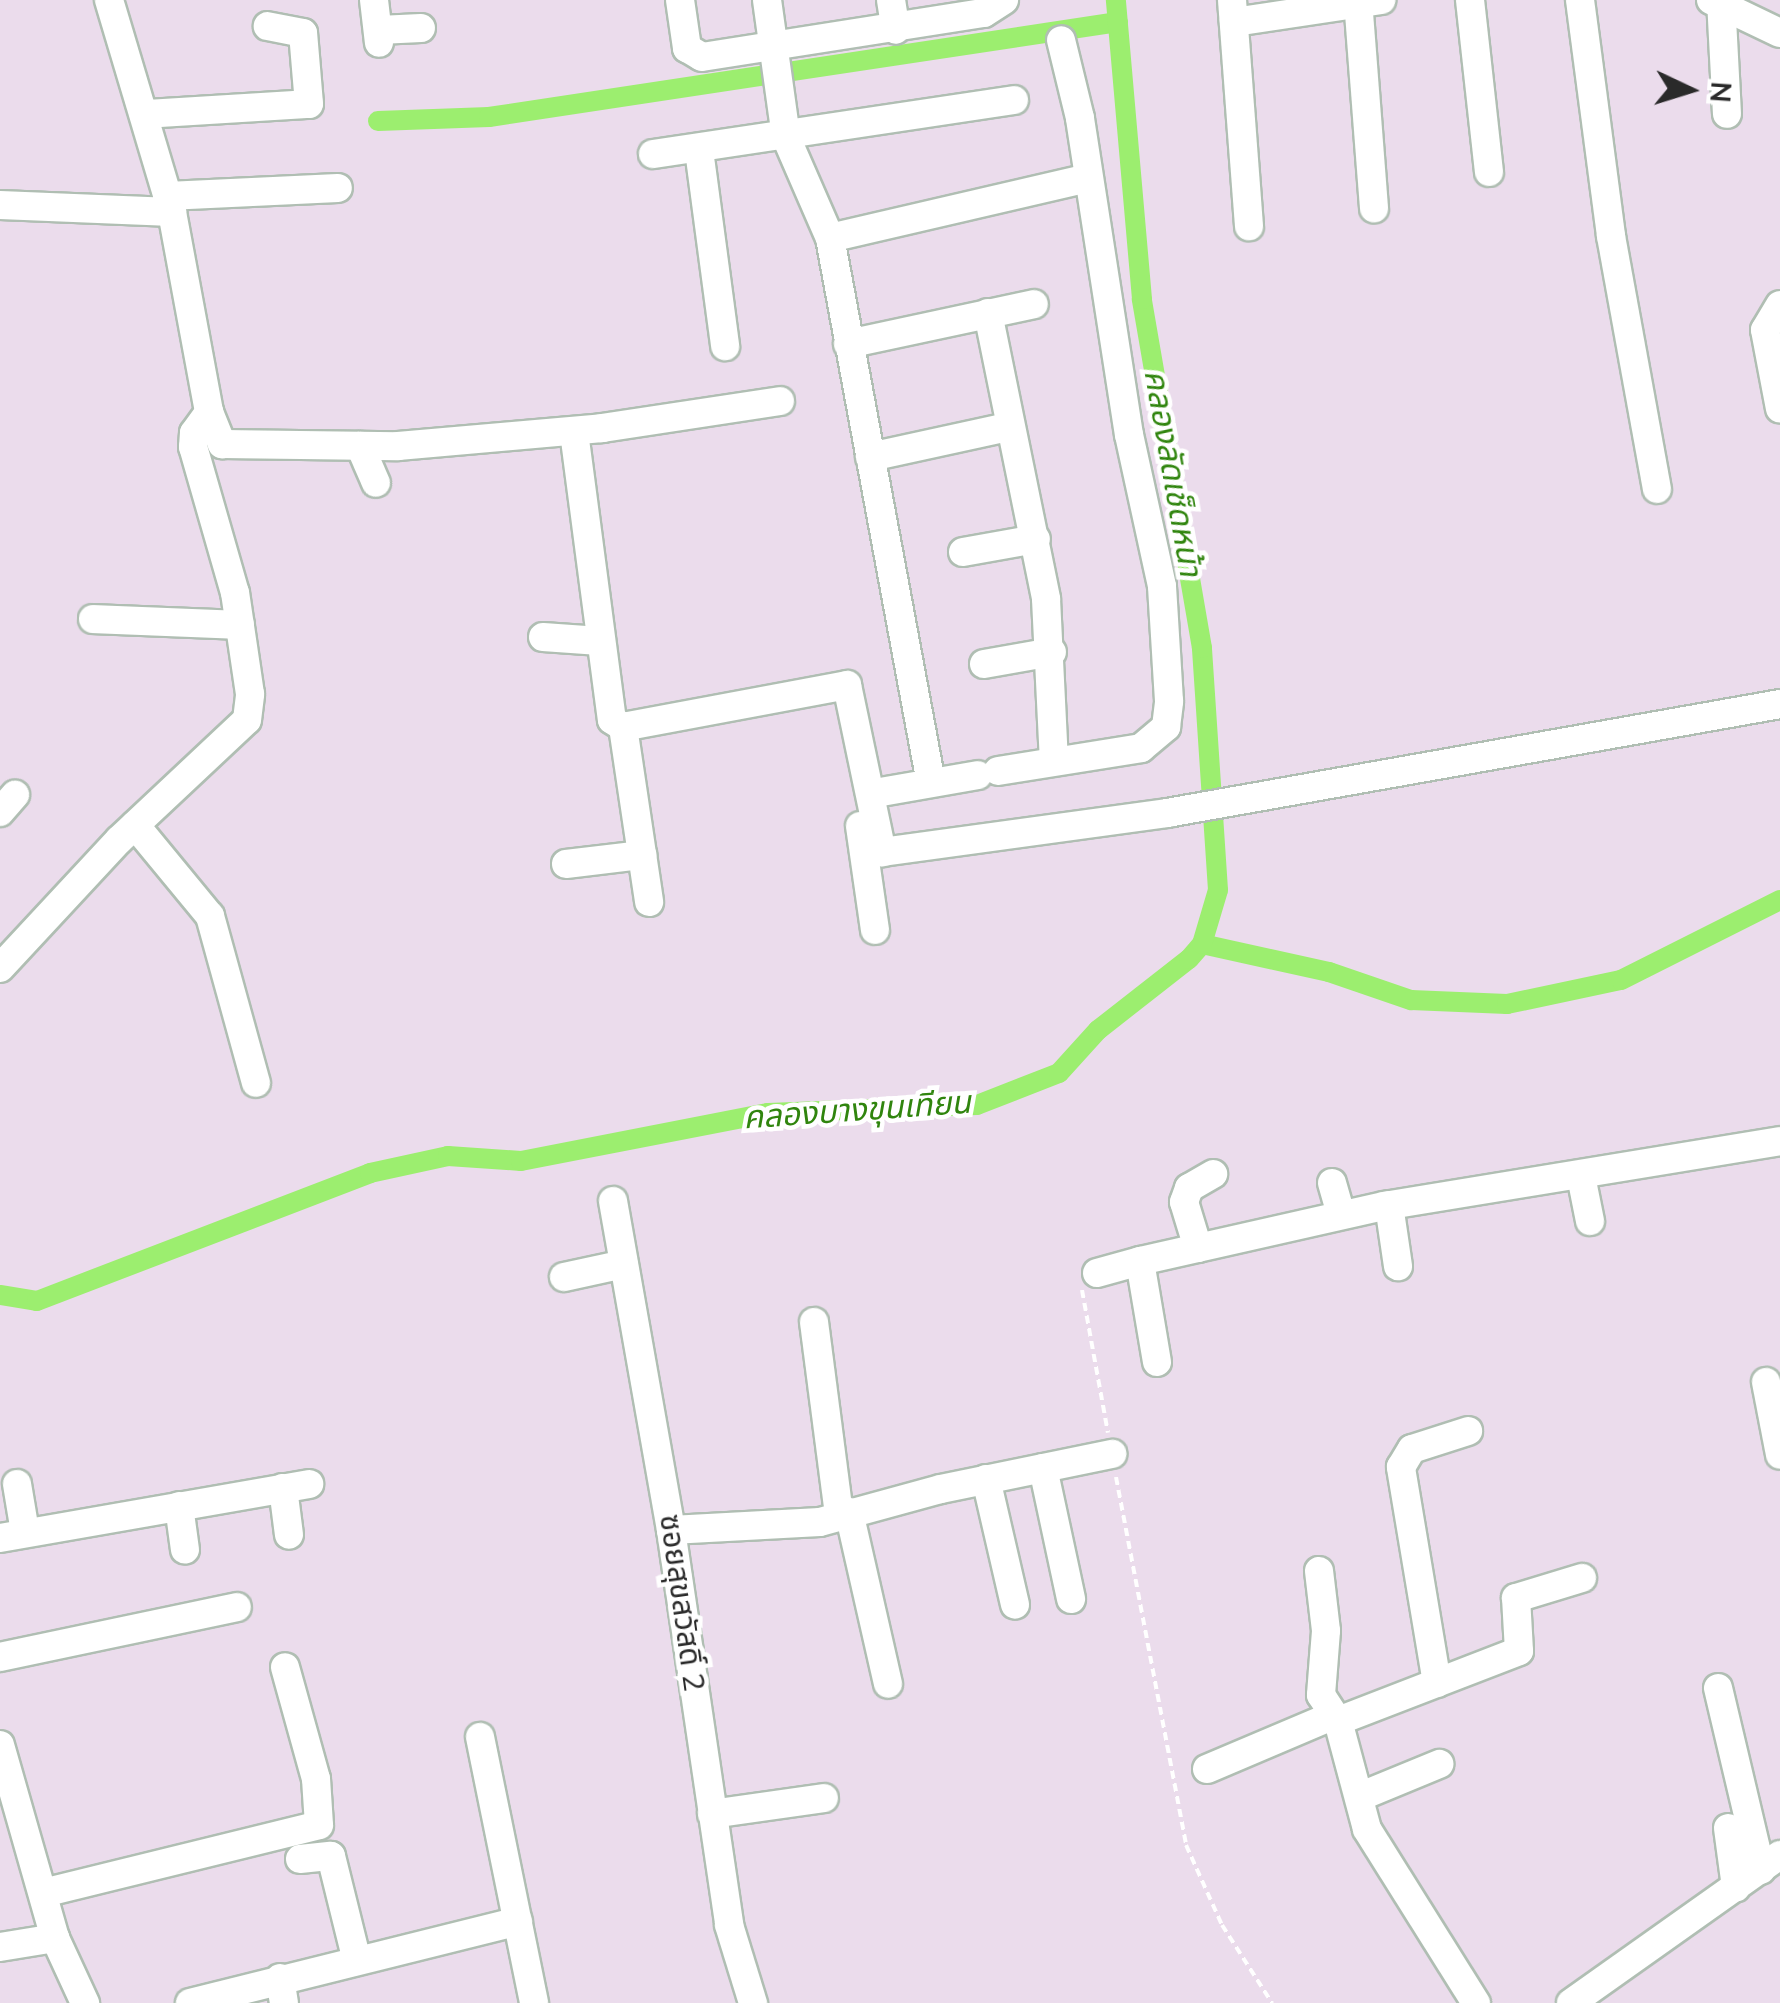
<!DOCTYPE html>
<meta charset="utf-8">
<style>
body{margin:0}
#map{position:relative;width:1780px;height:2003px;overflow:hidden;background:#ebdcec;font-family:"Nunito Sans","Noto Sans Thai",sans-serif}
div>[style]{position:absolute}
.canal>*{height:20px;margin:-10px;padding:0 10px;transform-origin:10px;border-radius:10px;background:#9cee6f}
.path>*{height:4px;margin-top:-2px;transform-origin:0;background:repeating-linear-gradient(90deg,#fff 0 8px,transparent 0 13px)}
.roads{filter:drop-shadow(2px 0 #b0beb3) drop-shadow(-2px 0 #b0beb3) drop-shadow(0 2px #b0beb3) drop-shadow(0 -2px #b0beb3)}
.minor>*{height:28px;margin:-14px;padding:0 14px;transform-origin:14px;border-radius:14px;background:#fff}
span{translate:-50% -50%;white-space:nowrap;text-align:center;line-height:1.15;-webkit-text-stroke:9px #fff;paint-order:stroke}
.street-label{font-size:30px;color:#2a2a2a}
.water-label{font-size:32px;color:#30850e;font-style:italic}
.north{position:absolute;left:1640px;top:40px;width:100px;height:100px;-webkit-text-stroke:8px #fff;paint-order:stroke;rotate:94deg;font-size:28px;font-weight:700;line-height:40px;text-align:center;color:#2a2a2a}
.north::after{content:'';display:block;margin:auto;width:35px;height:45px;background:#2a2a2a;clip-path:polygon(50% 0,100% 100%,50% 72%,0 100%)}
</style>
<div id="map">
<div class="canal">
<div style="left:378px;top:121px;width:111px;rotate:-2.1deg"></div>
<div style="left:489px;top:117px;width:636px;rotate:-8.59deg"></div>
<div style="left:1202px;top:944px;width:130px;rotate:12.4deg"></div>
<div style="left:1329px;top:972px;width:87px;rotate:18.9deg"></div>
<div style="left:1411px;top:1000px;width:96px;rotate:2.4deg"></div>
<div style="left:1507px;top:1004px;width:116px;rotate:-11.9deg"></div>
<div style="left:1621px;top:980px;width:178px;rotate:-26.7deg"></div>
<div style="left:0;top:1295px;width:37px;rotate:9deg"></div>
<div style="left:37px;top:1301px;width:357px;rotate:-21deg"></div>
<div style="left:370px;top:1173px;width:80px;rotate:-12.3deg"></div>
<div style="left:448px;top:1156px;width:73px;rotate:3.9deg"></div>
<div style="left:521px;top:1161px;width:252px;rotate:-11deg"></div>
<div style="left:768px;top:1113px;width:209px;rotate:-2.2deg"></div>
<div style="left:977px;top:1105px;width:88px;rotate:-21.3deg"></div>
<div style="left:1059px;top:1073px;width:58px;rotate:-47.8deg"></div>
<div style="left:1098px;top:1030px;width:115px;rotate:-38deg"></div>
<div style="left:1189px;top:959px;width:20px;rotate:-49deg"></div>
<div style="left:1202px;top:944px;width:56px;rotate:-73.5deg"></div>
<div style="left:1218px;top:890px;width:243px;rotate:-93.8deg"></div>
<div style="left:1202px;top:648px;width:354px;rotate:-99.8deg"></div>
<div style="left:1142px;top:299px;width:300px;rotate:-95deg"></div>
</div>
<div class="path">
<div style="left:1082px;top:1290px;width:145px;rotate:79.7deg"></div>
<div style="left:1116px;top:1477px;width:375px;rotate:79.2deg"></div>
<div style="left:1186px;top:1845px;width:88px;rotate:65.8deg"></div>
<div style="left:1222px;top:1925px;width:93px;rotate:57.3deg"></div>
</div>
<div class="roads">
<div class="minor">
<div style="left:109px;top:0;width:221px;rotate:73.4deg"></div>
<div style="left:172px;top:212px;width:203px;rotate:79.5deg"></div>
<div style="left:209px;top:412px;width:35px;rotate:68deg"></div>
<div style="left:222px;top:444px;width:176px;rotate:0.7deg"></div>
<div style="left:398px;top:446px;width:205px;rotate:-5deg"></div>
<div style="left:602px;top:428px;width:180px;rotate:-8.6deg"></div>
<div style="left:374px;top:0;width:43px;rotate:83.4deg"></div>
<div style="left:680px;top:0;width:49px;rotate:81.7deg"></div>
<div style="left:687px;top:48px;width:17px;rotate:31deg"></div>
<div style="left:702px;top:57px;width:285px;rotate:-8.9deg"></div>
<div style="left:984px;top:13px;width:24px;rotate:-33deg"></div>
<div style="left:767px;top:0;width:138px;rotate:82.1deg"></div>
<div style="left:786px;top:137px;width:110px;rotate:66.5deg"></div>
<div style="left:830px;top:238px;width:554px;rotate:79.5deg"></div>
<div style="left:891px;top:0;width:30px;rotate:81deg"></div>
<div style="left:1232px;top:0;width:227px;rotate:85.7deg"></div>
<div style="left:1358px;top:0;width:209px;rotate:85.6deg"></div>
<div style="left:1470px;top:0;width:173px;rotate:83.7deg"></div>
<div style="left:1580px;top:0;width:238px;rotate:82.5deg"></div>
<div style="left:1611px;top:236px;width:257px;rotate:79.7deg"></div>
<div style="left:1711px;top:0;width:76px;rotate:25.6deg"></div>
<div style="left:1721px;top:0;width:114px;rotate:87deg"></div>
<div style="left:1234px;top:22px;width:149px;rotate:-8.5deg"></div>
<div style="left:379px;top:30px;width:42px;rotate:-2.7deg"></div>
<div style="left:145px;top:114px;width:164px;rotate:-3.5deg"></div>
<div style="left:309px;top:104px;width:71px;rotate:-94.8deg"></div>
<div style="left:303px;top:33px;width:36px;rotate:-169deg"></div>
<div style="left:699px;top:150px;width:198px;rotate:82.4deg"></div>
<div style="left:653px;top:154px;width:365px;rotate:-8.5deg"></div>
<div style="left:167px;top:196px;width:171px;rotate:-2.7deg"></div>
<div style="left:0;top:205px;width:172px;rotate:2.3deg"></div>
<div style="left:830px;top:238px;width:265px;rotate:-13.1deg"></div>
<div style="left:1780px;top:305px;width:29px;rotate:121deg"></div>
<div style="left:1765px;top:330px;width:80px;rotate:79.2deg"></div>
<div style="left:988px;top:313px;width:292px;rotate:78.5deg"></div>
<div style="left:1046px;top:599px;width:161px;rotate:87.2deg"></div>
<div style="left:848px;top:344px;width:190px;rotate:-12.1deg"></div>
<div style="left:574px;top:432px;width:290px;rotate:82.5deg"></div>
<div style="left:612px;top:720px;width:13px;rotate:32deg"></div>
<div style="left:623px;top:727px;width:228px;rotate:-10.6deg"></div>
<div style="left:847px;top:685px;width:171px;rotate:78.2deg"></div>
<div style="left:882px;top:852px;width:288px;rotate:-7.8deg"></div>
<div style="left:1167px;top:813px;width:623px;rotate:-10.08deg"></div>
<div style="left:360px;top:446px;width:40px;rotate:66.6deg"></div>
<div style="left:870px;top:457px;width:141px;rotate:-12.3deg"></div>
<div style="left:963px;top:552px;width:74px;rotate:-10.1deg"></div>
<div style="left:93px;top:619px;width:147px;rotate:2.3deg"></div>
<div style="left:543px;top:637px;width:57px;rotate:4deg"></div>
<div style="left:984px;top:664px;width:69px;rotate:-10deg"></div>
<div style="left:623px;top:727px;width:177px;rotate:81.5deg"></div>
<div style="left:998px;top:771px;width:145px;rotate:-9.1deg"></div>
<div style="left:1141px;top:748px;width:33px;rotate:-40deg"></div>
<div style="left:1166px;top:727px;width:26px;rotate:-83deg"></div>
<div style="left:1169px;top:701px;width:115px;rotate:-93.5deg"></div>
<div style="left:1162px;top:586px;width:155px;rotate:-102.3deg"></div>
<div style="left:1129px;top:435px;width:321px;rotate:-98.8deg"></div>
<div style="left:1080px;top:118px;width:80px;rotate:-103.7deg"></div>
<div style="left:881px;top:792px;width:98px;rotate:-9.9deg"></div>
<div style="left:0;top:812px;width:23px;rotate:-49deg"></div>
<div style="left:135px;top:825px;width:118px;rotate:50.5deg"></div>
<div style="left:210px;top:916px;width:173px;rotate:74.6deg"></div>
<div style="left:860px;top:826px;width:105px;rotate:81.8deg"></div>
<div style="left:566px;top:864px;width:77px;rotate:-6.8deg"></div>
<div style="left:0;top:968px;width:175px;rotate:-47.1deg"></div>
<div style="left:119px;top:840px;width:175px;rotate:-43.2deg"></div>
<div style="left:247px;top:720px;width:26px;rotate:-83deg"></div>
<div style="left:250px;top:694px;width:102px;rotate:-98.4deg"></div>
<div style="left:235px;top:593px;width:152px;rotate:-106deg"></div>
<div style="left:193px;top:447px;width:14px;rotate:-86deg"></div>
<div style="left:194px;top:433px;width:26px;rotate:-54deg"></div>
<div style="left:1581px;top:1176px;width:46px;rotate:78.7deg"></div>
<div style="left:1332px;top:1183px;width:32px;rotate:74deg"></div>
<div style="left:613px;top:1201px;width:334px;rotate:80deg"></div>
<div style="left:671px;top:1530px;width:399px;rotate:81.6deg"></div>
<div style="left:729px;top:1925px;width:82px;rotate:72.9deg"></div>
<div style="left:1389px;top:1205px;width:62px;rotate:81.6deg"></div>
<div style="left:1198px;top:1248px;width:48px;rotate:-106.9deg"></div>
<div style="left:1184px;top:1202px;width:15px;rotate:-70deg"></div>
<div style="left:1189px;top:1188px;width:28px;rotate:-30deg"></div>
<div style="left:1097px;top:1273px;width:45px;rotate:-15.6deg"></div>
<div style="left:564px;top:1277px;width:61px;rotate:-12.2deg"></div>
<div style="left:814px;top:1322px;width:195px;rotate:82.6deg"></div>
<div style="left:1157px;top:1362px;width:102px;rotate:-99.6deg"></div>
<div style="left:1140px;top:1261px;width:250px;rotate:-12.7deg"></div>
<div style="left:1384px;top:1206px;width:401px;rotate:-9.3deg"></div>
<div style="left:1766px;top:1382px;width:74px;rotate:79.1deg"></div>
<div style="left:1043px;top:1468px;width:134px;rotate:77.9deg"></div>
<div style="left:986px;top:1479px;width:129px;rotate:77deg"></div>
<div style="left:17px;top:1484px;width:49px;rotate:80.5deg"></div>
<div style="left:283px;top:1488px;width:47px;rotate:82.7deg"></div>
<div style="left:179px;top:1506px;width:44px;rotate:82.2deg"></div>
<div style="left:849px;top:1512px;width:176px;rotate:77.2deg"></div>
<div style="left:671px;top:1530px;width:149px;rotate:-3.1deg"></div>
<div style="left:820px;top:1522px;width:125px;rotate:-15.3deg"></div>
<div style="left:941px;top:1489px;width:175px;rotate:-11.6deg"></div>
<div style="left:0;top:1538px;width:314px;rotate:-9.9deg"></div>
<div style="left:1319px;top:1571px;width:60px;rotate:83.3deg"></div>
<div style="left:1326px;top:1631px;width:64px;rotate:94.5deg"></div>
<div style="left:1321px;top:1695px;width:31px;rotate:57deg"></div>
<div style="left:0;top:1657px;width:242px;rotate:-11.9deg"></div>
<div style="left:1437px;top:1683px;width:219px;rotate:-99.5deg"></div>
<div style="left:1401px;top:1467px;width:21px;rotate:-59deg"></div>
<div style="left:1412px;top:1449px;width:59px;rotate:-17.8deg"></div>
<div style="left:1718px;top:1688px;width:187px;rotate:76.7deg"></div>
<div style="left:480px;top:1737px;width:271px;rotate:78.5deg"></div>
<div style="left:0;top:1745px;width:201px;rotate:74.1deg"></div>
<div style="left:55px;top:1938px;width:72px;rotate:65.2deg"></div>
<div style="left:1207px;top:1769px;width:138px;rotate:-23deg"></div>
<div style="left:1359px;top:1797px;width:87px;rotate:-22.4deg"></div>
<div style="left:712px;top:1814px;width:113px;rotate:-8.1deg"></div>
<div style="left:1728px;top:1828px;width:60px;rotate:82.3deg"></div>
<div style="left:300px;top:1859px;width:31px;rotate:-6deg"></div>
<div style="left:331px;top:1856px;width:104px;rotate:76.1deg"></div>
<div style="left:43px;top:1893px;width:284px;rotate:-13.8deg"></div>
<div style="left:319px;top:1825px;width:46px;rotate:-93.7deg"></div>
<div style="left:316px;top:1779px;width:116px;rotate:-105.5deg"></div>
<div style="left:0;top:1947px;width:56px;rotate:-9.3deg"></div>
<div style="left:280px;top:1978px;width:25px;rotate:81deg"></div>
<div style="left:190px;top:2003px;width:338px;rotate:-14deg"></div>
<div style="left:1476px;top:2003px;width:205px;rotate:-122.1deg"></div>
<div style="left:1367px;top:1829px;width:112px;rotate:-105deg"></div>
<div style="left:1338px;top:1721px;width:194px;rotate:-21.1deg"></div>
<div style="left:1519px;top:1651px;width:53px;rotate:-93.2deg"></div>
<div style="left:1516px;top:1598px;width:69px;rotate:-16.9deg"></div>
<div style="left:1571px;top:2003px;width:256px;rotate:-35.3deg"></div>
</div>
</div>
<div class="street-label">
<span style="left:681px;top:1603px;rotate:82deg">ซอยสุขสวัสดิ์ 2</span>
</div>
<div class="water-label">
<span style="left:1172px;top:473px;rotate:80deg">คลองลัดเช็ดหน้า</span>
<span style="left:857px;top:1111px;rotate:-4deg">คลองบางขุนเทียน</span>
</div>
<div class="north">N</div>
</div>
